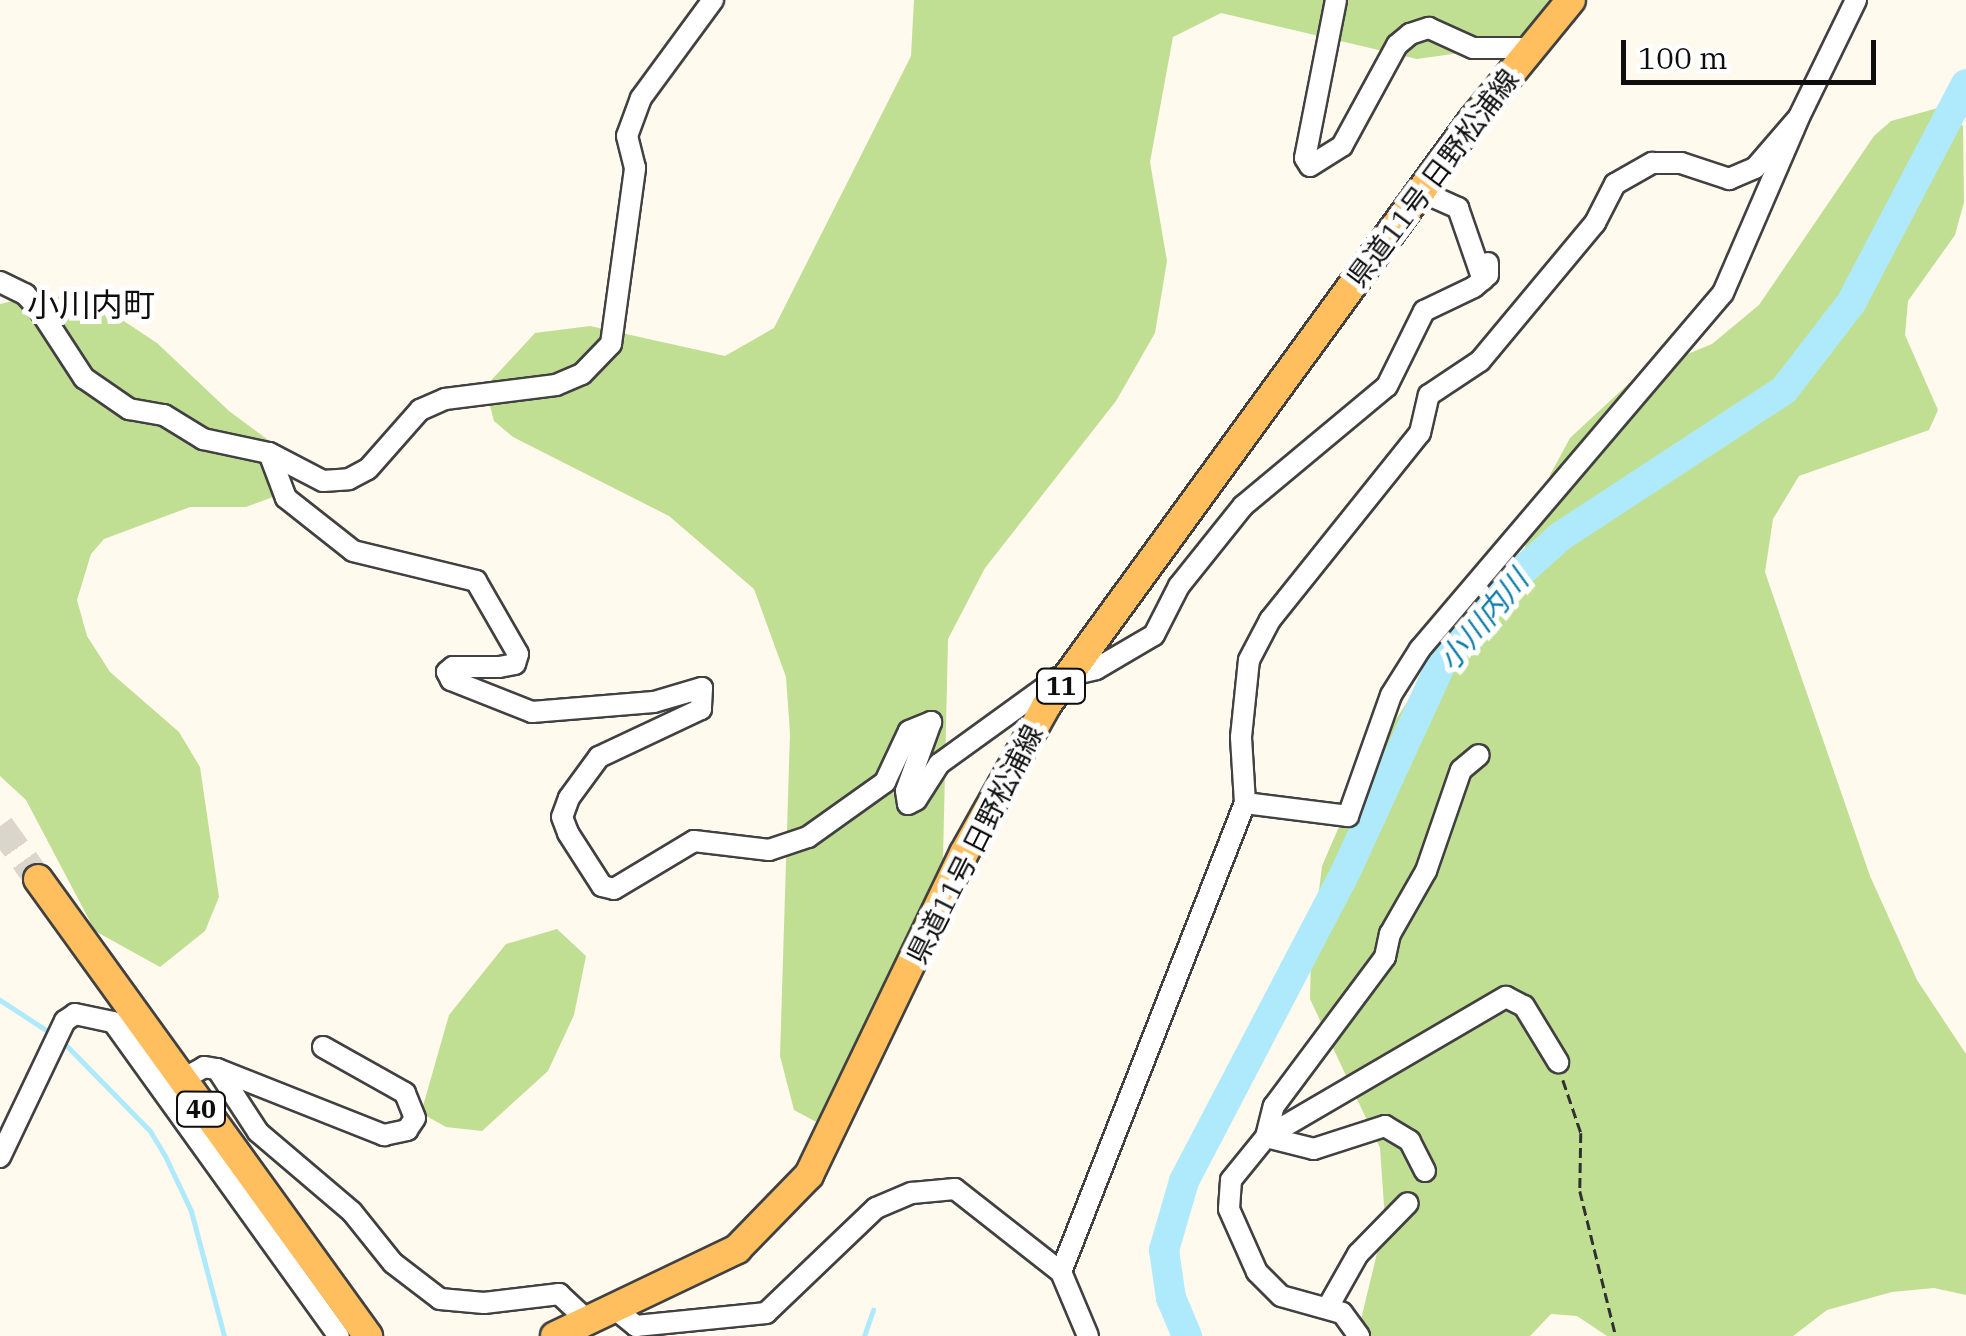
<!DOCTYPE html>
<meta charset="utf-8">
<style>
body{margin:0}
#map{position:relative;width:1966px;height:1336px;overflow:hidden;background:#fff9ee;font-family:"IBM Plex Serif","Noto Sans JP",serif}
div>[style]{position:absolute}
.forest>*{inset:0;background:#c1df93}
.stream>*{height:5px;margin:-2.5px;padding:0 2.5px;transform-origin:2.5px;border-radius:2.5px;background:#aeeafb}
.river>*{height:30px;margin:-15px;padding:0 15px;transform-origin:15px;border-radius:15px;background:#aeeafb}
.major-tunnel>*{height:28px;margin-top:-14px;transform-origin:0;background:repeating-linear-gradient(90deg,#dbd6cc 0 28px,transparent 0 42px)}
.path>*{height:2.5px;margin-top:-1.25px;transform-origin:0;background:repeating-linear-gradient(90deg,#303030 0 10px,transparent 0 15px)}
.roads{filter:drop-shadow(2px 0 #414141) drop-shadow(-2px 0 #414141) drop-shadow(0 2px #414141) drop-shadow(0 -2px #414141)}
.minor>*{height:20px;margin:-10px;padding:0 10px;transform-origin:10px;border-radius:10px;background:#fff}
.major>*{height:28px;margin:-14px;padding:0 14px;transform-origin:14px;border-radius:14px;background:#ffbf5e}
span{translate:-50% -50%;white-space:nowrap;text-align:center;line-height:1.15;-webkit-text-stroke:10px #fff;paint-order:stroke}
.shield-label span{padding:2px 8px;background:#fff;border:2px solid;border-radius:8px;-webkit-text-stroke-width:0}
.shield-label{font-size:25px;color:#0e0e0e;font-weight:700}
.street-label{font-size:28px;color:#0e0e0e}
.water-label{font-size:30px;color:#0d7daa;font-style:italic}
.quarter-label{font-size:32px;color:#0e0e0e}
.scale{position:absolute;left:1621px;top:40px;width:255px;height:45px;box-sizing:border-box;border:5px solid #0e0e0e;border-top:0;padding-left:12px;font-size:30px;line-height:35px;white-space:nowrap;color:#0e0e0e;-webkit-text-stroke:8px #fff;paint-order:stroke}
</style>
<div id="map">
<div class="forest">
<div style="clip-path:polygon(914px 0,1565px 0,1517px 45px,1417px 59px,1221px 13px,1173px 37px,1150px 162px,1167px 261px,1155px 333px,1116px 401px,985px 568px,948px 639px,942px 903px,820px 1124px,794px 1110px,780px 1056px,790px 733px,786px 677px,754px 589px,669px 516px,513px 437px,494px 421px,485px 387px,535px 333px,590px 326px,725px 356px,774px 328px,911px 56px)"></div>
<div style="clip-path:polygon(1938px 108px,1963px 126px,1964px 202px,1955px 235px,1908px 301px,1905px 335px,1938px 410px,1929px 430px,1799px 476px,1773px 519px,1765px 572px,1870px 876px,1917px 980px,1966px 1054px,1966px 1295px,1934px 1288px,1892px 1292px,1827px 1310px,1793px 1336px,1607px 1336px,1577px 1316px,1551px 1314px,1530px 1336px,1357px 1336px,1385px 1220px,1380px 1148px,1310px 999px,1311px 955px,1322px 866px,1364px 769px,1413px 693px,1473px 643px,1509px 593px,1550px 475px,1570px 438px,1639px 374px,1712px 344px,1759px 305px,1874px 136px,1891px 121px)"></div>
<div style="clip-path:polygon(34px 296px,89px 298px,157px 343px,229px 411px,279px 448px,294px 472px,281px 494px,246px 507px,190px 507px,104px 539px,91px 554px,77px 600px,87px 636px,110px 672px,179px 732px,200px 767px,219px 897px,205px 931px,160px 967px,95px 931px,26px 800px,0 776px,0 304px)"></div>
<div style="clip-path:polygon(557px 929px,586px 956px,574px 1015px,548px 1071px,482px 1131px,446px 1127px,421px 1113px,449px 1015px,506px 944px)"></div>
</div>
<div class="stream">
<div style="left:0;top:1000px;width:62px;rotate:33.2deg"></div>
<div style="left:61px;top:1040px;width:127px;rotate:45.6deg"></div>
<div style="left:150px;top:1131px;width:31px;rotate:59deg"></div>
<div style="left:166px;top:1158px;width:59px;rotate:64.7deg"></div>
<div style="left:191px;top:1211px;width:129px;rotate:75.2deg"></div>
<div style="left:864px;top:1336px;width:28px;rotate:-71deg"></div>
</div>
<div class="river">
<div style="left:1187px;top:1336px;width:41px;rotate:-112.8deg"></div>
<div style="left:1171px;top:1298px;width:49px;rotate:-98.3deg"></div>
<div style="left:1164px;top:1250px;width:72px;rotate:-73.8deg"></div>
<div style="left:1184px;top:1181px;width:348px;rotate:-62.4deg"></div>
<div style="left:1345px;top:873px;width:232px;rotate:-65.3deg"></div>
<div style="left:1442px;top:662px;width:96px;rotate:-50.5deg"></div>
<div style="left:1503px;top:588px;width:78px;rotate:-41.9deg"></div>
<div style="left:1561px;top:536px;width:267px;rotate:-33.2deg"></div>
<div style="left:1784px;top:390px;width:110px;rotate:-52.4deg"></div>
<div style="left:1851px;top:303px;width:247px;rotate:-62.3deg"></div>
</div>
<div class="major-tunnel">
<div style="left:0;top:826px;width:65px;rotate:54.4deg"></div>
</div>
<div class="path">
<div style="left:1563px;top:1080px;width:56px;rotate:71.2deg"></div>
<div style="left:1581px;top:1133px;width:58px;rotate:91deg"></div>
<div style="left:1580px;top:1191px;width:149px;rotate:76.1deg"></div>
</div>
<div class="roads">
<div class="minor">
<div style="left:1336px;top:0;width:161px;rotate:101.1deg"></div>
<div style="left:1305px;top:158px;width:9px;rotate:58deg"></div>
<div style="left:1310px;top:166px;width:38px;rotate:-32deg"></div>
<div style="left:1342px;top:146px;width:115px;rotate:-61.4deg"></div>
<div style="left:1397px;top:45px;width:17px;rotate:-40deg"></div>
<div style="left:1410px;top:34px;width:20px;rotate:-18deg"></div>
<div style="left:1429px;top:28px;width:48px;rotate:24.4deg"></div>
<div style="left:1473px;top:48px;width:59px"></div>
<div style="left:1420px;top:191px;width:42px;rotate:24.1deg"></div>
<div style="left:1458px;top:208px;width:76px;rotate:70.9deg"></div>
<div style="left:0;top:282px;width:28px;rotate:26deg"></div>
<div style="left:25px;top:294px;width:24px;rotate:48deg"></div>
<div style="left:41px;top:312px;width:79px;rotate:56.9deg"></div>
<div style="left:84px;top:378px;width:55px;rotate:34.6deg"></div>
<div style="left:129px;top:409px;width:36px;rotate:10deg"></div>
<div style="left:164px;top:415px;width:46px;rotate:31.6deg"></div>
<div style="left:203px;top:439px;width:67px;rotate:12deg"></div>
<div style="left:269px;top:453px;width:61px;rotate:27.4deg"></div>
<div style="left:323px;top:481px;width:26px;rotate:-4deg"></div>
<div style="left:349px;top:479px;width:21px;rotate:-28deg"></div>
<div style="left:368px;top:469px;width:79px;rotate:-48.6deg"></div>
<div style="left:420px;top:410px;width:27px;rotate:-24deg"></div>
<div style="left:445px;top:399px;width:112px;rotate:-7.2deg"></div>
<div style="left:556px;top:385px;width:28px;rotate:-23deg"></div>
<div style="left:582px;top:374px;width:42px;rotate:-46deg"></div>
<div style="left:611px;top:344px;width:178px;rotate:-82.2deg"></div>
<div style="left:635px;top:168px;width:33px;rotate:-104deg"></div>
<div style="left:627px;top:136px;width:40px;rotate:-69.8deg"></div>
<div style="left:641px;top:98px;width:122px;rotate:-53.7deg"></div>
<div style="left:269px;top:453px;width:48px;rotate:69.3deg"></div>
<div style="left:286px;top:498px;width:85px;rotate:38.3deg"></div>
<div style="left:353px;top:551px;width:127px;rotate:13.7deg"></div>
<div style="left:476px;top:581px;width:84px;rotate:60.1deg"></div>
<div style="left:518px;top:654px;width:10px;rotate:107deg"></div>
<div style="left:515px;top:664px;width:16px;rotate:169deg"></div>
<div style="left:499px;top:667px;width:46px;rotate:180deg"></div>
<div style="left:453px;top:667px;width:8px;rotate:140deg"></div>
<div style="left:447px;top:672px;width:9px;rotate:63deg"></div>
<div style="left:451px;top:680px;width:87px;rotate:21.6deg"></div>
<div style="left:532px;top:712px;width:122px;rotate:-4.7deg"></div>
<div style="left:654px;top:702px;width:50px;rotate:-16.3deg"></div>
<div style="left:702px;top:688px;width:21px;rotate:93deg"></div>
<div style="left:701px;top:709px;width:113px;rotate:154.8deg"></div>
<div style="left:599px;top:757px;width:51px;rotate:126.2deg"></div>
<div style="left:569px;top:798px;width:20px;rotate:110deg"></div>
<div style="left:562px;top:817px;width:17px;rotate:69deg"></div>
<div style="left:568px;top:833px;width:63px;rotate:57.3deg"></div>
<div style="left:602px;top:886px;width:12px;rotate:14deg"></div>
<div style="left:614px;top:889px;width:93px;rotate:-31deg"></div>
<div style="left:694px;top:841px;width:76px;rotate:6.8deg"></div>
<div style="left:769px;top:850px;width:41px;rotate:-18.4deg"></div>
<div style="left:808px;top:837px;width:95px;rotate:-35.5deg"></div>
<div style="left:885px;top:782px;width:56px;rotate:-64.8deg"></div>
<div style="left:909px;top:731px;width:24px;rotate:-22deg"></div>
<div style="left:931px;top:722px;width:73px;rotate:109.9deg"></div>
<div style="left:906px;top:791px;width:13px;rotate:81deg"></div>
<div style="left:908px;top:804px;width:9px;rotate:-27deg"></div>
<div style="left:916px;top:800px;width:43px;rotate:-57.4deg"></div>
<div style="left:939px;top:764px;width:147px;rotate:-35.9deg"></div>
<div style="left:1058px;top:678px;width:39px;rotate:-13deg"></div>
<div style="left:1096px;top:669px;width:67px;rotate:-30.4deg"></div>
<div style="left:1154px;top:635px;width:55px;rotate:-63deg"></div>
<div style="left:1179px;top:586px;width:102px;rotate:-51.3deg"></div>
<div style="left:1243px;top:506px;width:187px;rotate:-39.8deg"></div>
<div style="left:1387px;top:386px;width:84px;rotate:-63.7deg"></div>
<div style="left:1424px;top:311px;width:55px;rotate:-25.6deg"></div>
<div style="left:1474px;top:287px;width:18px;rotate:-41deg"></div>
<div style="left:1488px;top:275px;width:12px;rotate:-90deg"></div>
<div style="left:1245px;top:803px;width:104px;rotate:7.2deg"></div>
<div style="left:1348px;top:816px;width:128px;rotate:-70.4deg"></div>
<div style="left:1391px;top:695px;width:54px;rotate:-57.8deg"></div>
<div style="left:1420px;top:649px;width:467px;rotate:-49.6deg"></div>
<div style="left:1723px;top:293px;width:189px;rotate:-66.6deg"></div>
<div style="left:217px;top:1069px;width:180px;rotate:21.6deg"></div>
<div style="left:384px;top:1135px;width:24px;rotate:-12deg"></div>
<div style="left:407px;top:1130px;width:14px;rotate:-56deg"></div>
<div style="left:415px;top:1118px;width:27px;rotate:-112deg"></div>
<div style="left:405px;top:1093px;width:94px;rotate:-150.7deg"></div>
<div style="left:181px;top:1080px;width:26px;rotate:-29deg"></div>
<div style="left:204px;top:1067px;width:13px;rotate:9deg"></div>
<div style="left:217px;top:1069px;width:75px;rotate:56.9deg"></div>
<div style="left:258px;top:1132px;width:123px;rotate:40.4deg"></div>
<div style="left:352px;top:1212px;width:65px;rotate:51.2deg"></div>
<div style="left:393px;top:1263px;width:59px;rotate:37.5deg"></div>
<div style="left:440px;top:1299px;width:44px;rotate:5.2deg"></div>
<div style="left:484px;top:1303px;width:76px;rotate:-6.8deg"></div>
<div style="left:559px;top:1294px;width:40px;rotate:43deg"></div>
<div style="left:0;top:1157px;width:151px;rotate:-64.5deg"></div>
<div style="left:65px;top:1021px;width:12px;rotate:-35deg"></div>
<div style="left:75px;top:1014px;width:39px;rotate:12deg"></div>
<div style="left:113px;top:1022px;width:387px;rotate:54.3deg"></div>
<div style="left:1425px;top:1171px;width:34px;rotate:-117deg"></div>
<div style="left:1410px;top:1141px;width:29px;rotate:-149deg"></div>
<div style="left:1385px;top:1126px;width:75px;rotate:162.1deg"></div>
<div style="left:1314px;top:1149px;width:49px;rotate:-166deg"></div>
<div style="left:1266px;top:1137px;width:32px;rotate:-76deg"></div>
<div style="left:1274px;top:1106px;width:186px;rotate:-53.3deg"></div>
<div style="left:1385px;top:957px;width:24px;rotate:-78deg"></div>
<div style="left:1390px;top:934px;width:73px;rotate:-60.3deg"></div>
<div style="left:1426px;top:871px;width:107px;rotate:-70.9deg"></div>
<div style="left:1461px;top:770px;width:23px;rotate:-40deg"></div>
<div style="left:1061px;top:1272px;width:504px;rotate:-68.58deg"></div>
<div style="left:1245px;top:803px;width:66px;rotate:-93.5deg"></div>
<div style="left:1241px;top:737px;width:77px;rotate:-84.1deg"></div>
<div style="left:1249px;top:660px;width:45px;rotate:-62.3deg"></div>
<div style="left:1270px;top:620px;width:240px;rotate:-51.3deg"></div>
<div style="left:1420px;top:433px;width:39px;rotate:-77deg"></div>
<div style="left:1429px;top:395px;width:61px;rotate:-33.7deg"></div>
<div style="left:1480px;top:361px;width:180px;rotate:-50.2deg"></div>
<div style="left:1595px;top:223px;width:44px;rotate:-62.9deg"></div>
<div style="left:1615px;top:184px;width:43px;rotate:-29.6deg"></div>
<div style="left:1652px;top:163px;width:29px"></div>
<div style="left:1681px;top:163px;width:51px;rotate:18.4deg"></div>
<div style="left:1729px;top:179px;width:28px;rotate:-23deg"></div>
<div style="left:1755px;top:168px;width:67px;rotate:-49.2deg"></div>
<div style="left:1799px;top:117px;width:130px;rotate:-64deg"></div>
<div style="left:1328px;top:1307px;width:61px;rotate:-60.5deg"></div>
<div style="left:1358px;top:1254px;width:71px;rotate:-45.6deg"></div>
<div style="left:615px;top:1309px;width:27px;rotate:39deg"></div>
<div style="left:636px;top:1326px;width:131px;rotate:-5.7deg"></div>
<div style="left:766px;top:1313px;width:152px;rotate:-43.7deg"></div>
<div style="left:876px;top:1208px;width:39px;rotate:-23deg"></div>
<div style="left:912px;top:1193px;width:43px;rotate:-5.3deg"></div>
<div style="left:955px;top:1189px;width:135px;rotate:38.1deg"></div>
<div style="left:1061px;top:1272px;width:69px;rotate:67.1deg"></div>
<div style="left:1359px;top:1336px;width:29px;rotate:-126deg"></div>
<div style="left:1342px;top:1313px;width:63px;rotate:-164.4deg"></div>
<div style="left:1281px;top:1296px;width:34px;rotate:-135deg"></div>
<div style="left:1257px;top:1272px;width:69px;rotate:-114deg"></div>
<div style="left:1229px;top:1209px;width:29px;rotate:-86deg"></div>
<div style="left:1231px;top:1180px;width:55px;rotate:-50.9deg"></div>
<div style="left:1266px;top:1137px;width:278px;rotate:-30.3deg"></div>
<div style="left:1506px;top:997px;width:20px;rotate:27deg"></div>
<div style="left:1524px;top:1006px;width:66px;rotate:58.7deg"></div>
</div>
<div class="major">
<div style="left:38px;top:879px;width:564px;rotate:54.17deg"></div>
<div style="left:555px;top:1336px;width:202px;rotate:-25.5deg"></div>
<div style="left:737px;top:1249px;width:103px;rotate:-45.8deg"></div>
<div style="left:809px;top:1175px;width:357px;rotate:-64.3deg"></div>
<div style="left:964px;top:853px;width:168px;rotate:-60.8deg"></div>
<div style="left:1046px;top:706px;width:724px;rotate:-53.94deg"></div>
<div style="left:1472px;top:121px;width:156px;rotate:-50.7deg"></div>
</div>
</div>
<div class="shield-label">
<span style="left:1061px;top:686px">11</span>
<span style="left:201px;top:1109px">40</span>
</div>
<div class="street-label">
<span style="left:1433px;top:178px;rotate:-53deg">県道11号 日野松浦線</span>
<span style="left:975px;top:844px;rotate:-63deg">県道11号 日野松浦線</span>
</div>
<div class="water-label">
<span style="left:1483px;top:620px;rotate:-50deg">小川内川</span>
</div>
<div class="quarter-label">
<span style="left:91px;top:304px">小川内町</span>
</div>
<div class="scale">100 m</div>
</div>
